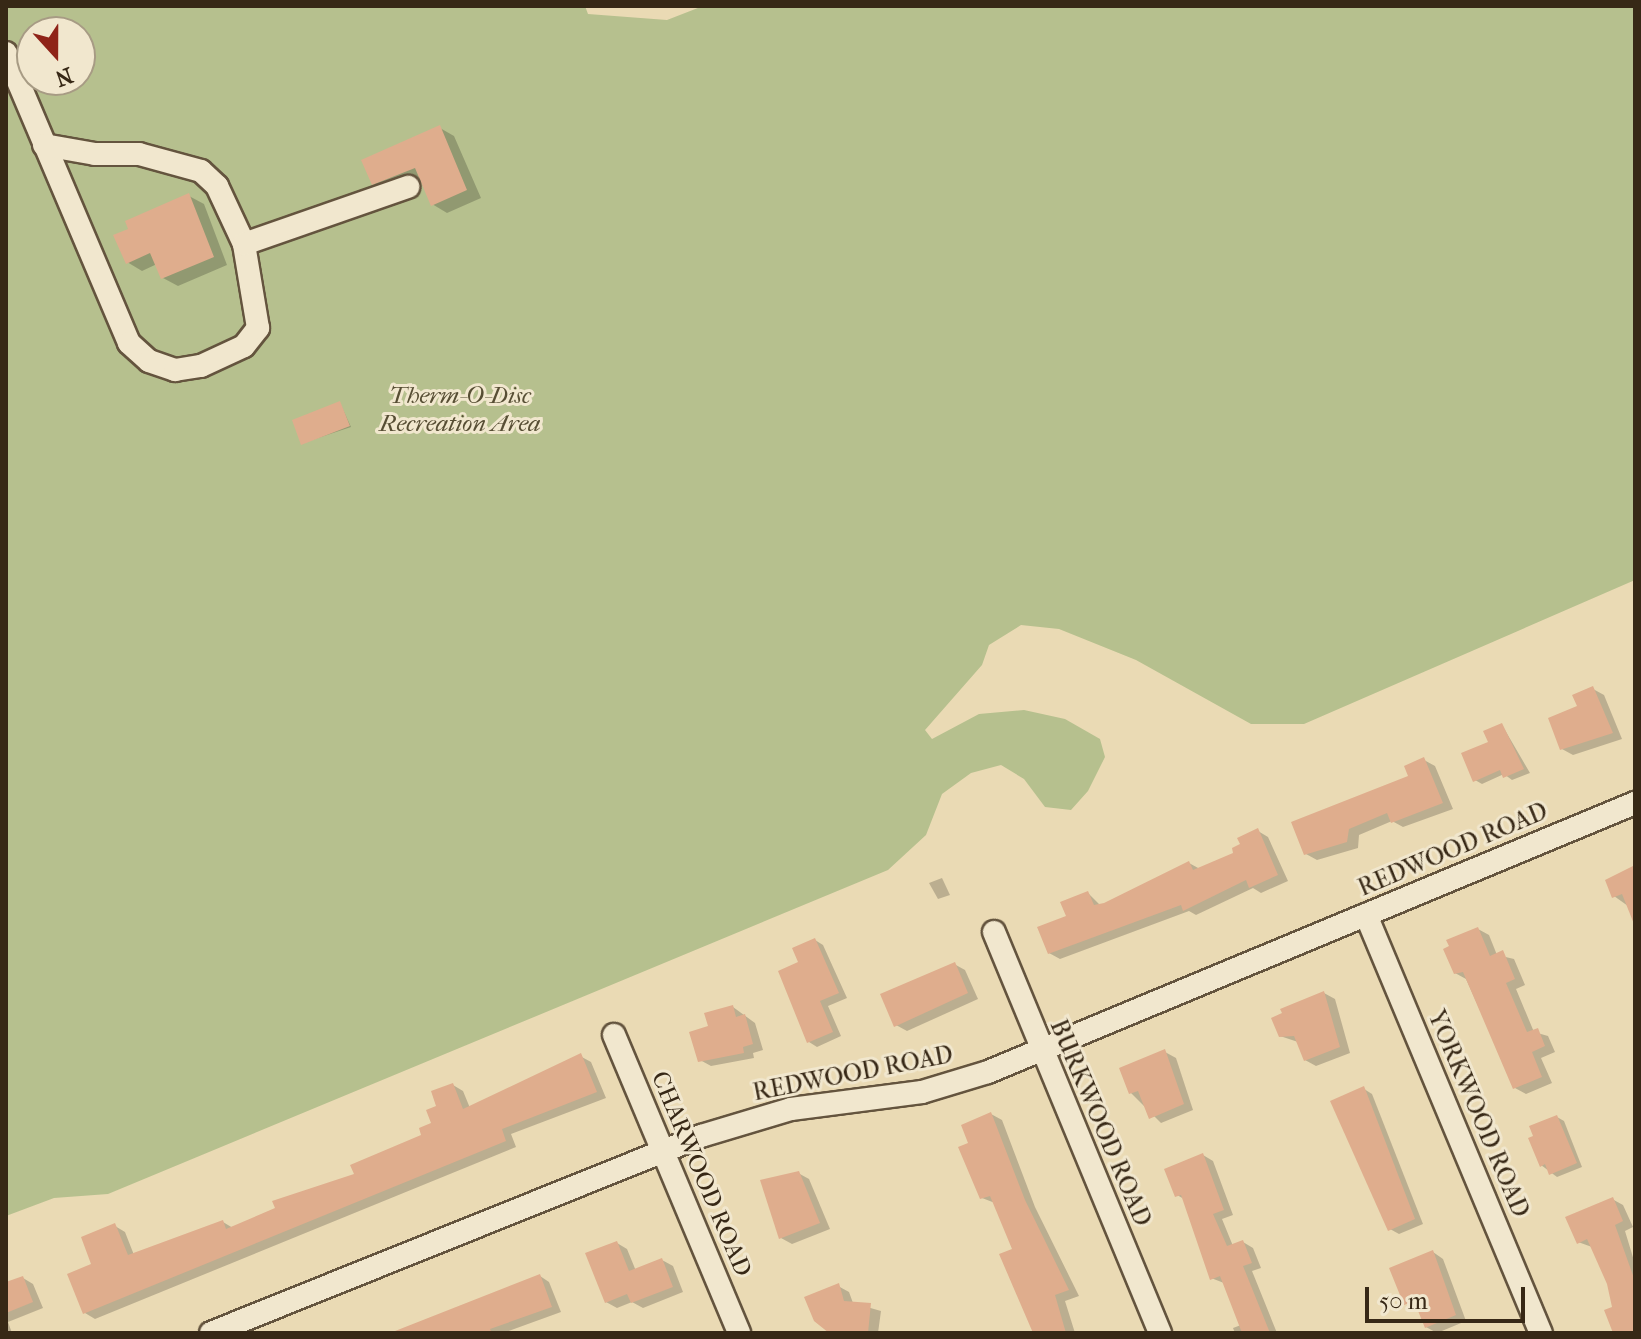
<!DOCTYPE html>
<style>
body{margin:0}
#map{position:relative;width:1641px;height:1339px;overflow:hidden;background:#eadab4;font-family:"IM FELL French Canon",serif}
div>[style]{position:absolute}
.green>*{inset:0;background:#b6c08e}
.shadow>*{inset:0;background:#0003}
.building>*{inset:0;background:#dfad8d}
.roads{filter:drop-shadow(2px 0 #64543e) drop-shadow(-2px 0 #64543e) drop-shadow(0 2px #64543e) drop-shadow(0 -2px #64543e)}
.minor>*{height:22px;margin:-11px;padding:0 11px;transform-origin:11px;border-radius:11px;background:#f1e7ce}
span{translate:-50% -50%;white-space:nowrap;text-align:center;line-height:1.15;-webkit-text-stroke:6px #f1e7ce;paint-order:stroke}
.park-label{font-size:24px;color:#574e34;font-style:italic}
.street-label{font-size:24px;color:#372816}
.frame{position:absolute;inset:0;border:8px solid #372816;pointer-events:none}
.north{position:absolute;left:16px;top:16px;width:80px;height:80px;box-sizing:border-box;background:#f1e7ce;border:2px solid #a79b84;border-radius:50%;rotate:159deg;font-size:22px;font-weight:700;line-height:32px;text-align:center;color:#372816}
.north::after{content:'';display:block;margin:auto;width:28px;height:36px;background:#8f2418;clip-path:polygon(50% 0,100% 100%,50% 72%,0 100%)}
.scale{position:absolute;left:1365px;top:1287px;width:160px;height:36px;box-sizing:border-box;border:4px solid #372816;border-top:0;padding-left:10px;font-size:24px;line-height:28px;white-space:nowrap;color:#372816;-webkit-text-stroke:6px #f1e7ce;paint-order:stroke}
</style>
<div id="map">
<div class="green">
<div style="clip-path:polygon(evenodd,6px 6px,585px 6px,588px 14px,667px 20px,703px 6px,1635px 6px,1635px 580px,1304px 724px,1251px 724px,1136px 660px,1059px 629px,1021px 625px,989px 645px,982px 665px,925px 730px,932px 739px,979px 714px,1024px 710px,1065px 719px,1100px 739px,1105px 757px,1088px 791px,1071px 810px,1045px 807px,1024px 779px,1001px 765px,971px 773px,942px 794px,926px 835px,888px 870px,108px 1194px,54px 1198px,6px 1216px,6px 6px,32px 32px,80px 32px,80px 80px,32px 80px,32px 32px)"></div>
</div>
<div class="shadow">
<div style="clip-path:polygon(440px 128px,454px 136px,481px 198px,447px 213px,432px 204px,420px 180px,388px 192px,373px 183px)"></div>
<div style="clip-path:polygon(189px 196px,204px 204px,227px 265px,178px 286px,163px 278px,157px 264px,142px 271px,127px 262px)"></div>
<div style="clip-path:polygon(340px 403px,351px 427px,303px 443px)"></div>
<div style="clip-path:polygon(1593px 689px,1604px 695px,1622px 739px,1573px 755px,1562px 749px)"></div>
<div style="clip-path:polygon(1502px 725px,1530px 773px,1512px 780px,1504px 774px,1482px 784px,1475px 780px)"></div>
<div style="clip-path:polygon(1424px 760px,1435px 766px,1453px 809px,1403px 827px,1392px 821px,1359px 835px,1358px 848px,1317px 860px,1306px 854px,1411px 777px)"></div>
<div style="clip-path:polygon(1258px 831px,1268px 837px,1288px 881px,1261px 893px,1253px 888px,1196px 915px,1189px 911px,1060px 959px,1049px 953px,1088px 893px,1101px 906px,1189px 863px,1200px 869px,1236px 854px)"></div>
<div style="clip-path:polygon(1635px 869px,1635px 911px,1614px 896px)"></div>
<div style="clip-path:polygon(942px 878px,950px 895px,938px 899px,929px 883px)"></div>
<div style="clip-path:polygon(1478px 929px,1489px 935px,1497px 955px,1514px 959px,1525px 985px,1516px 989px,1534px 1032px,1548px 1036px,1555px 1052px,1541px 1058px,1552px 1083px,1526px 1094px,1515px 1088px,1466px 979px,1455px 973px)"></div>
<div style="clip-path:polygon(815px 940px,823px 945px,847px 998px,828px 1006px,841px 1036px,817px 1047px,809px 1042px)"></div>
<div style="clip-path:polygon(954px 964px,965px 970px,978px 999px,907px 1031px,896px 1025px)"></div>
<div style="clip-path:polygon(1324px 993px,1335px 999px,1350px 1053px,1316px 1066px,1305px 1060px,1298px 1042px,1280px 1036px)"></div>
<div style="clip-path:polygon(733px 1007px,755px 1023px,763px 1050px,753px 1053px,754px 1058px,711px 1066px,700px 1060px,711px 1028px)"></div>
<div style="clip-path:polygon(1165px 1052px,1176px 1058px,1193px 1110px,1161px 1123px,1131px 1093px)"></div>
<div style="clip-path:polygon(580px 1056px,591px 1062px,606px 1098px,511px 1134px,516px 1147px,95px 1319px,85px 1313px,94px 1265px,115px 1226px,125px 1232px,134px 1255px,223px 1222px,233px 1228px,357px 1175px,424px 1136px,453px 1085px,463px 1091px,470px 1108px)"></div>
<div style="clip-path:polygon(1364px 1089px,1372px 1094px,1423px 1224px,1399px 1234px,1390px 1229px)"></div>
<div style="clip-path:polygon(991px 1114px,1002px 1120px,1035px 1207px,1079px 1296px,1065px 1301px,1075px 1333px,1035px 1333px,1015px 1250px,995px 1203px,982px 1198px,971px 1144px)"></div>
<div style="clip-path:polygon(1557px 1117px,1564px 1121px,1582px 1167px,1557px 1177px,1541px 1165px)"></div>
<div style="clip-path:polygon(1203px 1155px,1213px 1161px,1233px 1215px,1222px 1219px,1233px 1246px,1243px 1242px,1253px 1248px,1261px 1268px,1252px 1271px,1277px 1333px,1235px 1333px,1233px 1328px,1241px 1325px,1224px 1283px,1211px 1278px,1184px 1199px,1177px 1195px)"></div>
<div style="clip-path:polygon(798px 1173px,809px 1179px,830px 1229px,792px 1244px,781px 1238px)"></div>
<div style="clip-path:polygon(1612px 1199px,1623px 1205px,1633px 1227px,1625px 1231px,1635px 1264px,1635px 1333px,1617px 1333px,1609px 1283px,1592px 1247px,1578px 1242px)"></div>
<div style="clip-path:polygon(617px 1243px,627px 1249px,636px 1271px,662px 1260px,673px 1266px,683px 1292px,643px 1308px,632px 1302px,617px 1308px,606px 1302px)"></div>
<div style="clip-path:polygon(1433px 1252px,1443px 1259px,1466px 1321px,1437px 1333px,1426px 1327px,1419px 1308px,1405px 1303px)"></div>
<div style="clip-path:polygon(540px 1276px,549px 1282px,561px 1312px,503px 1333px,403px 1333px)"></div>
<div style="clip-path:polygon(23px 1278px,33px 1284px,43px 1308px,8px 1322px,12px 1333px,6px 1333px,6px 1284px)"></div>
<div style="clip-path:polygon(838px 1286px,849px 1292px,853px 1303px,881px 1311px,878px 1333px,833px 1333px)"></div>
</div>
<div class="building">
<div style="clip-path:polygon(440px 125px,467px 190px,431px 206px,415px 168px,372px 185px,361px 160px)"></div>
<div style="clip-path:polygon(189px 193px,214px 257px,161px 279px,150px 253px,126px 264px,113px 235px,128px 229px,125px 221px)"></div>
<div style="clip-path:polygon(340px 401px,350px 426px,301px 445px,292px 420px)"></div>
<div style="clip-path:polygon(1593px 686px,1613px 733px,1560px 750px,1548px 718px,1577px 706px,1572px 695px)"></div>
<div style="clip-path:polygon(1502px 723px,1524px 769px,1503px 778px,1500px 770px,1473px 782px,1461px 753px,1488px 742px,1483px 731px)"></div>
<div style="clip-path:polygon(1424px 757px,1443px 803px,1391px 823px,1387px 813px,1349px 829px,1347px 842px,1304px 855px,1291px 822px,1408px 776px,1404px 766px)"></div>
<div style="clip-path:polygon(1258px 828px,1278px 875px,1249px 888px,1246px 880px,1183px 911px,1181px 905px,1048px 954px,1037px 927px,1066px 916px,1060px 902px,1088px 891px,1094px 905px,1104px 903px,1189px 861px,1193px 870px,1233px 853px,1232px 848px,1240px 844px,1237px 838px)"></div>
<div style="clip-path:polygon(1635px 865px,1635px 924px,1634px 924px,1622px 894px,1612px 898px,1605px 880px)"></div>
<div style="clip-path:polygon(1478px 927px,1490px 956px,1503px 950px,1515px 979px,1506px 983px,1527px 1032px,1538px 1028px,1545px 1046px,1532px 1052px,1542px 1077px,1513px 1089px,1463px 972px,1454px 974px,1443px 949px,1449px 946px,1446px 940px)"></div>
<div style="clip-path:polygon(815px 938px,839px 993px,820px 1001px,833px 1032px,807px 1043px,778px 971px,798px 962px,792px 948px)"></div>
<div style="clip-path:polygon(955px 962px,968px 993px,894px 1027px,880px 994px)"></div>
<div style="clip-path:polygon(1324px 991px,1340px 1047px,1304px 1061px,1294px 1036px,1279px 1037px,1271px 1018px,1282px 1013px,1280px 1009px)"></div>
<div style="clip-path:polygon(733px 1005px,736px 1017px,745px 1014px,753px 1044px,743px 1047px,744px 1053px,698px 1062px,689px 1032px,708px 1026px,704px 1013px)"></div>
<div style="clip-path:polygon(1165px 1049px,1184px 1104px,1149px 1119px,1138px 1091px,1129px 1094px,1119px 1068px)"></div>
<div style="clip-path:polygon(581px 1053px,597px 1092px,502px 1129px,506px 1141px,83px 1314px,67px 1274px,91px 1264px,81px 1237px,115px 1223px,128px 1255px,223px 1220px,226px 1229px,275px 1208px,272px 1201px,354px 1174px,350px 1165px,421px 1135px,419px 1128px,431px 1123px,426px 1110px,436px 1106px,431px 1091px,453px 1083px,463px 1109px)"></div>
<div style="clip-path:polygon(1364px 1086px,1415px 1219px,1388px 1231px,1330px 1101px)"></div>
<div style="clip-path:polygon(991px 1112px,1025px 1200px,1069px 1290px,1055px 1295px,1066px 1333px,1033px 1333px,999px 1254px,1012px 1249px,990px 1196px,980px 1199px,958px 1147px,968px 1143px,961px 1125px)"></div>
<div style="clip-path:polygon(1557px 1115px,1577px 1163px,1549px 1175px,1545px 1164px,1540px 1167px,1528px 1138px,1533px 1136px,1529px 1126px)"></div>
<div style="clip-path:polygon(1203px 1153px,1224px 1210px,1213px 1214px,1227px 1246px,1243px 1240px,1252px 1263px,1243px 1266px,1270px 1333px,1242px 1333px,1220px 1276px,1210px 1280px,1181px 1195px,1175px 1197px,1164px 1169px)"></div>
<div style="clip-path:polygon(799px 1171px,820px 1223px,779px 1239px,760px 1180px)"></div>
<div style="clip-path:polygon(1613px 1197px,1623px 1221px,1615px 1225px,1635px 1281px,1635px 1333px,1613px 1333px,1604px 1310px,1612px 1307px,1607px 1284px,1587px 1239px,1577px 1244px,1565px 1217px)"></div>
<div style="clip-path:polygon(617px 1241px,629px 1271px,662px 1258px,673px 1287px,631px 1303px,627px 1294px,605px 1303px,585px 1253px)"></div>
<div style="clip-path:polygon(1433px 1250px,1456px 1315px,1425px 1328px,1414px 1301px,1404px 1305px,1389px 1268px)"></div>
<div style="clip-path:polygon(540px 1274px,552px 1307px,490px 1329px,492px 1333px,390px 1333px)"></div>
<div style="clip-path:polygon(23px 1276px,33px 1302px,6px 1313px,6px 1282px)"></div>
<div style="clip-path:polygon(839px 1283px,844px 1301px,871px 1303px,868px 1333px,829px 1333px,814px 1321px,804px 1297px)"></div>
</div>
<div class="roads">
<div class="minor">
<div style="left:6px;top:53px;width:315px;rotate:67deg"></div>
<div style="left:129px;top:343px;width:27px;rotate:42deg"></div>
<div style="left:149px;top:361px;width:28px;rotate:19deg"></div>
<div style="left:175px;top:370px;width:26px;rotate:-9deg"></div>
<div style="left:201px;top:366px;width:47px;rotate:-24.9deg"></div>
<div style="left:244px;top:346px;width:23px;rotate:-52deg"></div>
<div style="left:258px;top:328px;width:85px;rotate:-99.5deg"></div>
<div style="left:44px;top:145px;width:52px;rotate:10deg"></div>
<div style="left:95px;top:154px;width:44px"></div>
<div style="left:139px;top:154px;width:64px;rotate:15.3deg"></div>
<div style="left:201px;top:171px;width:22px;rotate:43deg"></div>
<div style="left:217px;top:186px;width:64px;rotate:65deg"></div>
<div style="left:244px;top:244px;width:174px;rotate:-19.2deg"></div>
<div style="left:1366px;top:915px;width:453px;rotate:67.3deg"></div>
<div style="left:994px;top:932px;width:434px;rotate:67.5deg"></div>
<div style="left:614px;top:1035px;width:323px;rotate:67.2deg"></div>
<div style="left:211px;top:1333px;width:528px;rotate:-21.9deg"></div>
<div style="left:701px;top:1136px;width:94px;rotate:-16.7deg"></div>
<div style="left:791px;top:1109px;width:132px;rotate:-7.4deg"></div>
<div style="left:922px;top:1092px;width:69px;rotate:-16.9deg"></div>
<div style="left:988px;top:1072px;width:701px;rotate:-22.58deg"></div>
</div>
</div>
<div class="park-label">
<span style="left:460px;top:410px">Therm-O-Disc<br>Recreation Area</span>
</div>
<div class="street-label">
<span style="left:1453px;top:850px;rotate:-23deg">REDWOOD ROAD</span>
<span style="left:853px;top:1074px;rotate:-11deg">REDWOOD ROAD</span>
<span style="left:1478px;top:1114px;rotate:67deg">YORKWOOD ROAD</span>
<span style="left:1100px;top:1123px;rotate:67deg">BURKWOOD ROAD</span>
<span style="left:701px;top:1174px;rotate:67deg">CHARWOOD ROAD</span>
</div>
<div class="frame"></div>
<div class="north">N</div>
<div class="scale">50 m</div>
</div>
